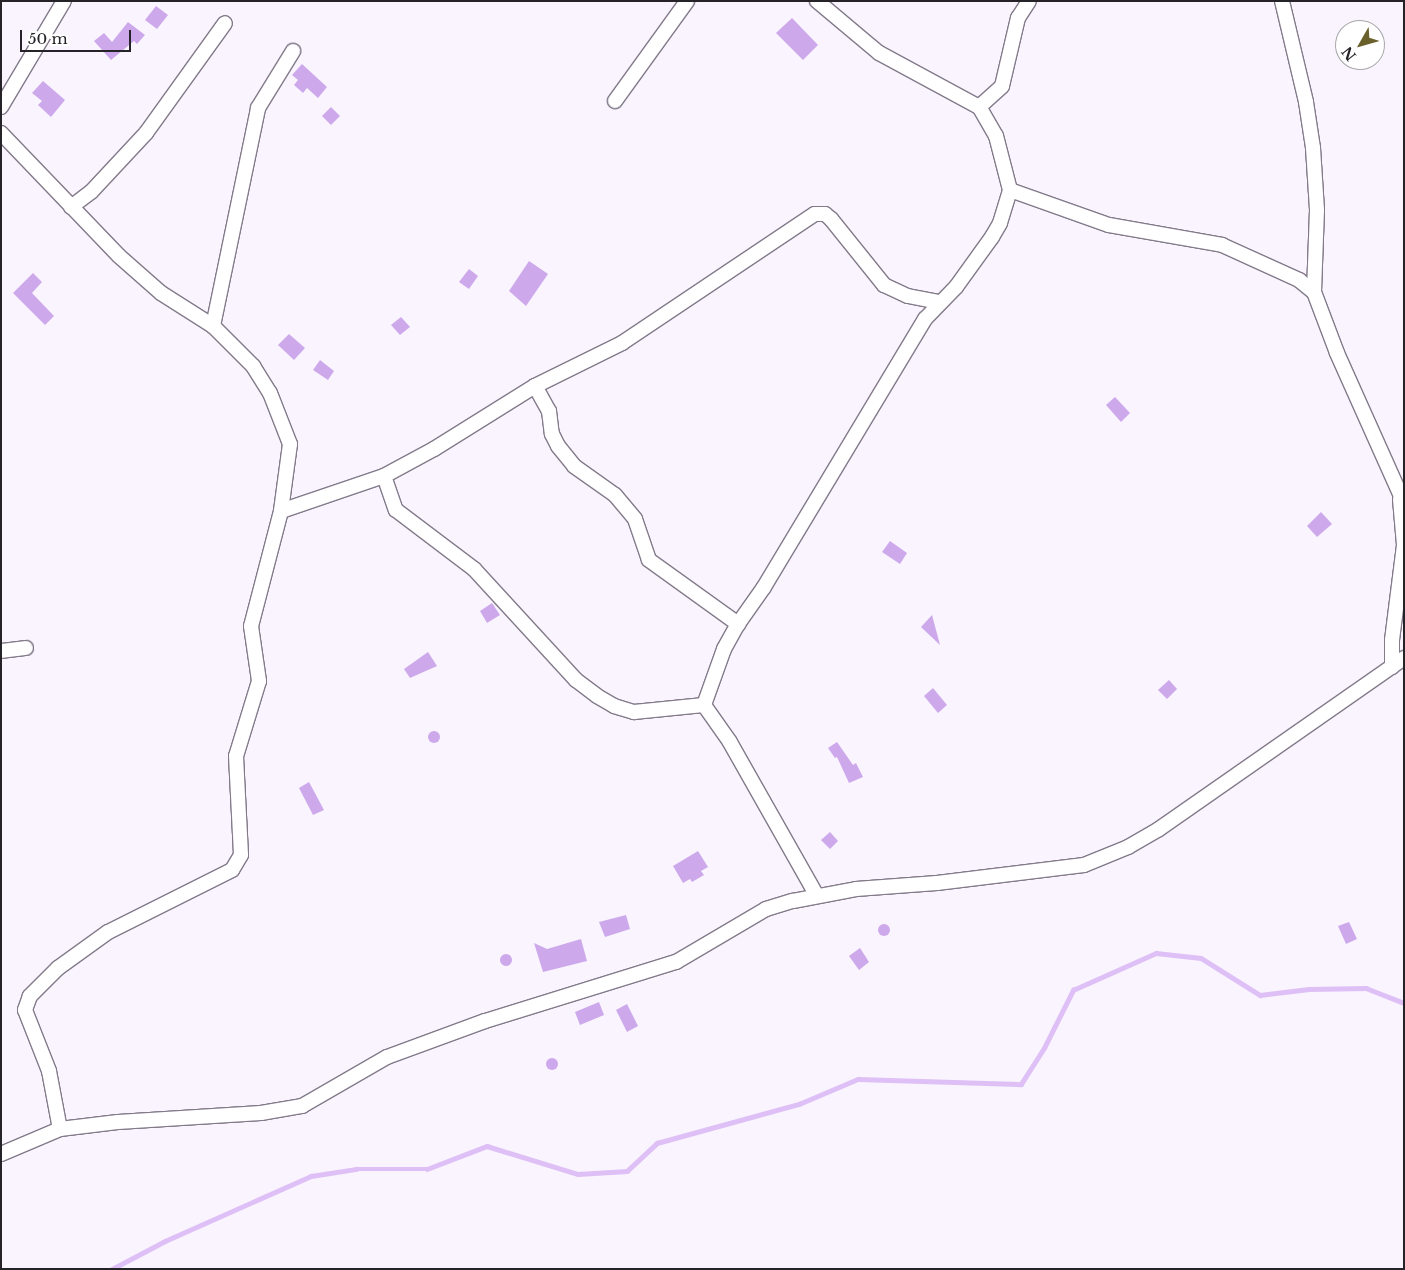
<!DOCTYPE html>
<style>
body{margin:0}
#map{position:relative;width:1405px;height:1270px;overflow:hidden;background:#f9f4fe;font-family:"Libre Baskerville",serif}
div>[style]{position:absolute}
.stream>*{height:4.5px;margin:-2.25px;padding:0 2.25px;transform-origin:2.25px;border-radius:2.25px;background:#dec0f7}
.building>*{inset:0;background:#cda9ec}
.round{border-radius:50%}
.roads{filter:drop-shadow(1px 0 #837a8a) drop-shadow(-1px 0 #837a8a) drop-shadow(0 1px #837a8a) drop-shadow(0 -1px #837a8a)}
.street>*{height:14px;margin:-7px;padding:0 7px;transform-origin:7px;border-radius:7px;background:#fff}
span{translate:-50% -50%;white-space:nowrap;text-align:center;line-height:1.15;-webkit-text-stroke:4px #fff;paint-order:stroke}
.frame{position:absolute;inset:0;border:2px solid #252228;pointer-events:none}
.north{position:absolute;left:1335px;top:20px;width:50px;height:50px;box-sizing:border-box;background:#fff;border:1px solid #a8a7a9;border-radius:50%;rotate:232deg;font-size:14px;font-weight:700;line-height:20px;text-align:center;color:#252228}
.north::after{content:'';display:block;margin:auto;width:18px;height:22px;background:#69602c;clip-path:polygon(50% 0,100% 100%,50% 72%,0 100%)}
.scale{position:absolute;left:20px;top:30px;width:111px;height:22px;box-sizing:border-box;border:2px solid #252228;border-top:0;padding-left:6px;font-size:15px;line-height:18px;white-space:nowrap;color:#252228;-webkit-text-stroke:4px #fff;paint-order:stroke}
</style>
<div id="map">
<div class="stream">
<div style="left:112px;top:1269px;width:60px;rotate:-27.8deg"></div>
<div style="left:165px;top:1241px;width:160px;rotate:-24deg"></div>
<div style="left:311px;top:1176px;width:46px;rotate:-8.8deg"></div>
<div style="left:356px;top:1169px;width:71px"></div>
<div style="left:427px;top:1169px;width:64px;rotate:-21deg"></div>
<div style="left:487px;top:1146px;width:95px;rotate:17.1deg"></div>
<div style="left:578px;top:1174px;width:49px;rotate:-3.5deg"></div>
<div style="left:627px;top:1171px;width:41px;rotate:-43deg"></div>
<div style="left:657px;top:1143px;width:147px;rotate:-15.4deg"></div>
<div style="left:799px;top:1104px;width:64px;rotate:-23deg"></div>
<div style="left:858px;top:1079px;width:163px;rotate:1.8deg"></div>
<div style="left:1021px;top:1084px;width:43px;rotate:-57.4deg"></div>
<div style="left:1044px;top:1048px;width:65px;rotate:-63.4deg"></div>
<div style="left:1073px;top:990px;width:91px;rotate:-24deg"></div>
<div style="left:1156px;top:953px;width:45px;rotate:6.3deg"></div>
<div style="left:1201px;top:958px;width:70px;rotate:32.1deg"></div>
<div style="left:1260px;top:995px;width:49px;rotate:-7deg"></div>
<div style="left:1309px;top:989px;width:57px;rotate:-1deg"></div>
<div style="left:1366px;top:988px;width:41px;rotate:21.5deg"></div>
</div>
<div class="building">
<div style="clip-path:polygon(156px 6px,168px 15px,157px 29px,145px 20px)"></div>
<div style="clip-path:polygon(792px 18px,818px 45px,803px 60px,776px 33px)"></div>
<div style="clip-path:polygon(128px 22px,145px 35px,137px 44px,134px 41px,111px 60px,94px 41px,104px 33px,112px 42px)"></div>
<div style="clip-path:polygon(302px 64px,327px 87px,318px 98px,307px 88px,303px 93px,294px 85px,298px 80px,292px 75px)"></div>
<div style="clip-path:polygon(43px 81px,65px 100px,51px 117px,38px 105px,42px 101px,32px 93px)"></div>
<div style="clip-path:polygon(331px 107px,340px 116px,331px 125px,322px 116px)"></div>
<div style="clip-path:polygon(529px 261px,548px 274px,526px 306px,509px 291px)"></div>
<div style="clip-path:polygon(469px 269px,478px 276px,469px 289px,459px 282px)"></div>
<div style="clip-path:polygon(33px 273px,42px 282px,32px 293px,54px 316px,45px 325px,13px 293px)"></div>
<div style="clip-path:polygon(401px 317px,410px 327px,400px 335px,391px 325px)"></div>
<div style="clip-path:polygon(289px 334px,305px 348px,294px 360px,278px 345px)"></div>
<div style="clip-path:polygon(320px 360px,334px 371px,328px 380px,313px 370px)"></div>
<div style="clip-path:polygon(1115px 397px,1130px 413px,1121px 422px,1106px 405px)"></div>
<div style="clip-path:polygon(1321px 512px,1332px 524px,1317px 537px,1307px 526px)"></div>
<div style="clip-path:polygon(890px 541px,907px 553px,900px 564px,882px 552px)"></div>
<div style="clip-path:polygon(492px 603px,500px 615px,487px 623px,480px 611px)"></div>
<div style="clip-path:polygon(932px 615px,940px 645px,921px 627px)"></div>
<div style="clip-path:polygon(428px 652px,437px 666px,410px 678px,404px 669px)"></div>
<div style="clip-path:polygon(1169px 680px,1177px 689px,1167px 699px,1158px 690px)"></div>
<div style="clip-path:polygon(933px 688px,947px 705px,938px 713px,924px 696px)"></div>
<div class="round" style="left:428px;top:731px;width:12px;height:12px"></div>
<div style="clip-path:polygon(837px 742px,853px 765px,856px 763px,863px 777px,849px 783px,837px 757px,835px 758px,828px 748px)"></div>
<div style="clip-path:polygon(309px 782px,324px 810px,313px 815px,299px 788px)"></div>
<div style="clip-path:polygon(830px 832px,838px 841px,830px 849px,821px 840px)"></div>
<div style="clip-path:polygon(698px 851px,708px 867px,701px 871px,704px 875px,692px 882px,690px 879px,683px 883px,673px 866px)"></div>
<div style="clip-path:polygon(626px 915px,630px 929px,605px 937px,599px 922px)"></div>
<div style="clip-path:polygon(1349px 922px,1357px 939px,1346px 944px,1338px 926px)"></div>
<div class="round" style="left:878px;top:924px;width:12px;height:12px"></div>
<div style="clip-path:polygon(581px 939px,587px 961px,543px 972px,534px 943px,547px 949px)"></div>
<div style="clip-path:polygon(860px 948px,869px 962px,859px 970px,849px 956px)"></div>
<div class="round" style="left:500px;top:954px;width:12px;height:12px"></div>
<div style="clip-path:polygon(599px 1002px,604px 1015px,580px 1025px,575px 1012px)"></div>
<div style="clip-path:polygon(627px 1004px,638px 1026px,627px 1032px,616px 1010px)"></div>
<div class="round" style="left:546px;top:1058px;width:12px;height:12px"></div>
</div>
<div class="roads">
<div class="street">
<div style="left:1282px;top:1px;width:104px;rotate:76.6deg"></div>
<div style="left:1306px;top:102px;width:47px;rotate:81.3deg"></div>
<div style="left:1313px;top:148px;width:62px;rotate:86.3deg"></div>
<div style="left:1317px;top:210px;width:82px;rotate:92.1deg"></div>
<div style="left:1314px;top:292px;width:65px;rotate:69.3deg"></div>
<div style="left:1337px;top:353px;width:164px;rotate:65.9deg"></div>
<div style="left:615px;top:101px;width:123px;rotate:-54.2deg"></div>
<div style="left:1px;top:107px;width:123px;rotate:-59.3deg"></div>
<div style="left:979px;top:107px;width:31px;rotate:-42deg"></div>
<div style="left:1002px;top:86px;width:70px;rotate:-76.8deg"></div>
<div style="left:1018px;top:18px;width:20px;rotate:-57deg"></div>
<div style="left:1px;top:133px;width:170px;rotate:46.2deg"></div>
<div style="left:119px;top:256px;width:56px;rotate:41.4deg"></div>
<div style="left:161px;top:293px;width:62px;rotate:32.4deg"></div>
<div style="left:213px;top:326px;width:57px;rotate:45deg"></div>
<div style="left:253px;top:366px;width:32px;rotate:58deg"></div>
<div style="left:270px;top:393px;width:55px;rotate:68.6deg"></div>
<div style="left:290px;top:444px;width:68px;rotate:97.7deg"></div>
<div style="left:281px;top:511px;width:119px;rotate:104.6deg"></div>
<div style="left:251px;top:626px;width:56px;rotate:81.7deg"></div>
<div style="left:259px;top:681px;width:78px;rotate:107deg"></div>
<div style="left:236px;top:756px;width:99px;rotate:87.1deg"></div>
<div style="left:241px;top:855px;width:17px;rotate:121deg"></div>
<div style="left:232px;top:870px;width:139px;rotate:153.4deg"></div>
<div style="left:108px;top:932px;width:62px;rotate:144.2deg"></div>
<div style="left:58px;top:968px;width:40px;rotate:135deg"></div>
<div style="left:30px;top:996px;width:15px;rotate:110deg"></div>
<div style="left:25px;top:1010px;width:66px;rotate:68.5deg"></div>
<div style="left:49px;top:1071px;width:59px;rotate:79.3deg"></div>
<div style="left:1010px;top:190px;width:105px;rotate:19.5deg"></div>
<div style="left:1109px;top:225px;width:115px;rotate:10deg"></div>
<div style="left:1222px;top:245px;width:85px;rotate:24.4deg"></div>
<div style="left:1299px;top:280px;width:19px;rotate:39deg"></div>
<div style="left:71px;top:207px;width:25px;rotate:-37deg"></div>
<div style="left:91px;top:192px;width:81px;rotate:-47deg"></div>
<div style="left:146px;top:133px;width:135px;rotate:-54.3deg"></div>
<div style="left:213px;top:326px;width:223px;rotate:-78.3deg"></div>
<div style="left:258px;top:108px;width:67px;rotate:-58.4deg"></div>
<div style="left:535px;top:386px;width:29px;rotate:61deg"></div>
<div style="left:549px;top:411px;width:23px;rotate:83deg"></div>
<div style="left:552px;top:434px;width:13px;rotate:63deg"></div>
<div style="left:558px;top:446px;width:26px;rotate:51deg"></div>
<div style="left:574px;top:466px;width:50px;rotate:35.3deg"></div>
<div style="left:615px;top:495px;width:31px;rotate:50deg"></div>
<div style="left:635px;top:519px;width:43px;rotate:71.1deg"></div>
<div style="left:649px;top:560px;width:110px;rotate:35.7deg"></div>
<div style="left:384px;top:476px;width:57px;rotate:-28.4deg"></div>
<div style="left:434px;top:449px;width:119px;rotate:-32deg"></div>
<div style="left:535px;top:386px;width:97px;rotate:-26.3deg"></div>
<div style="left:622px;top:343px;width:232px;rotate:-33.8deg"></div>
<div style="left:815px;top:214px;width:10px"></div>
<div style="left:825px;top:214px;width:8px;rotate:40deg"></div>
<div style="left:831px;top:219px;width:85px;rotate:51.2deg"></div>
<div style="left:884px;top:285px;width:26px;rotate:25deg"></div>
<div style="left:908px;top:296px;width:32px;rotate:11deg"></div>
<div style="left:281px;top:511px;width:109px;rotate:-18.8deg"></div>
<div style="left:384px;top:476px;width:36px;rotate:71deg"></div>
<div style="left:396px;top:510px;width:98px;rotate:37.1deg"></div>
<div style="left:474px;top:569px;width:151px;rotate:47.4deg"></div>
<div style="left:576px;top:680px;width:26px;rotate:37deg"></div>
<div style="left:597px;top:696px;width:20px;rotate:30deg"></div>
<div style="left:614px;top:706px;width:21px;rotate:17deg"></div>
<div style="left:634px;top:712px;width:70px;rotate:-5.7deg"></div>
<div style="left:1px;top:651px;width:25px;rotate:-7deg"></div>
<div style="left:1392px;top:667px;width:27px;rotate:-90deg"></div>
<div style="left:1392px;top:640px;width:96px;rotate:-82.8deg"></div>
<div style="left:1404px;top:545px;width:46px;rotate:-95deg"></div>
<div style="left:817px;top:896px;width:177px;rotate:-119.5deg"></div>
<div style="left:730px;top:742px;width:45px;rotate:-125.1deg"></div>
<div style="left:704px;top:705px;width:59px;rotate:-70.3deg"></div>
<div style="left:724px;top:649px;width:29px;rotate:-61deg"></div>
<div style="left:738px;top:624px;width:45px;rotate:-54.9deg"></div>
<div style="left:764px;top:587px;width:313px;rotate:-59deg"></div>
<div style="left:925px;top:319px;width:45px;rotate:-45.9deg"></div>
<div style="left:956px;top:287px;width:62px;rotate:-54.2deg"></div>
<div style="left:992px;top:237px;width:16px;rotate:-60deg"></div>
<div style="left:1000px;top:223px;width:34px;rotate:-73deg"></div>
<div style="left:1010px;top:190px;width:56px;rotate:-104.5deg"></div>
<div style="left:996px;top:136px;width:34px;rotate:-120deg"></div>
<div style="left:979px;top:107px;width:114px;rotate:-151.6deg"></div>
<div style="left:879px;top:53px;width:81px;rotate:-140deg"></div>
<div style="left:1px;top:1154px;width:64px;rotate:-23deg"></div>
<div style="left:60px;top:1129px;width:58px;rotate:-6.9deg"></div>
<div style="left:118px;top:1122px;width:143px;rotate:-3.6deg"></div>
<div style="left:261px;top:1113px;width:42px;rotate:-9.7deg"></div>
<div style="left:302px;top:1106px;width:98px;rotate:-30deg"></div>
<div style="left:387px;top:1057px;width:104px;rotate:-20.2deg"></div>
<div style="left:485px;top:1021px;width:200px;rotate:-17.2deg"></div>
<div style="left:676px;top:962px;width:104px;rotate:-30.5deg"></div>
<div style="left:766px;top:909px;width:28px;rotate:-17deg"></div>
<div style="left:793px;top:901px;width:64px;rotate:-10.8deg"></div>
<div style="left:856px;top:889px;width:81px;rotate:-4.2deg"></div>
<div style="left:937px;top:883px;width:148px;rotate:-7deg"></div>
<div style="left:1084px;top:865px;width:48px;rotate:-22.2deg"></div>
<div style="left:1128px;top:847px;width:36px;rotate:-30deg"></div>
<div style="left:1159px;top:829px;width:299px;rotate:-34.9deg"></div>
</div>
</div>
<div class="frame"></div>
<div class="north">N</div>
<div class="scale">50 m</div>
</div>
